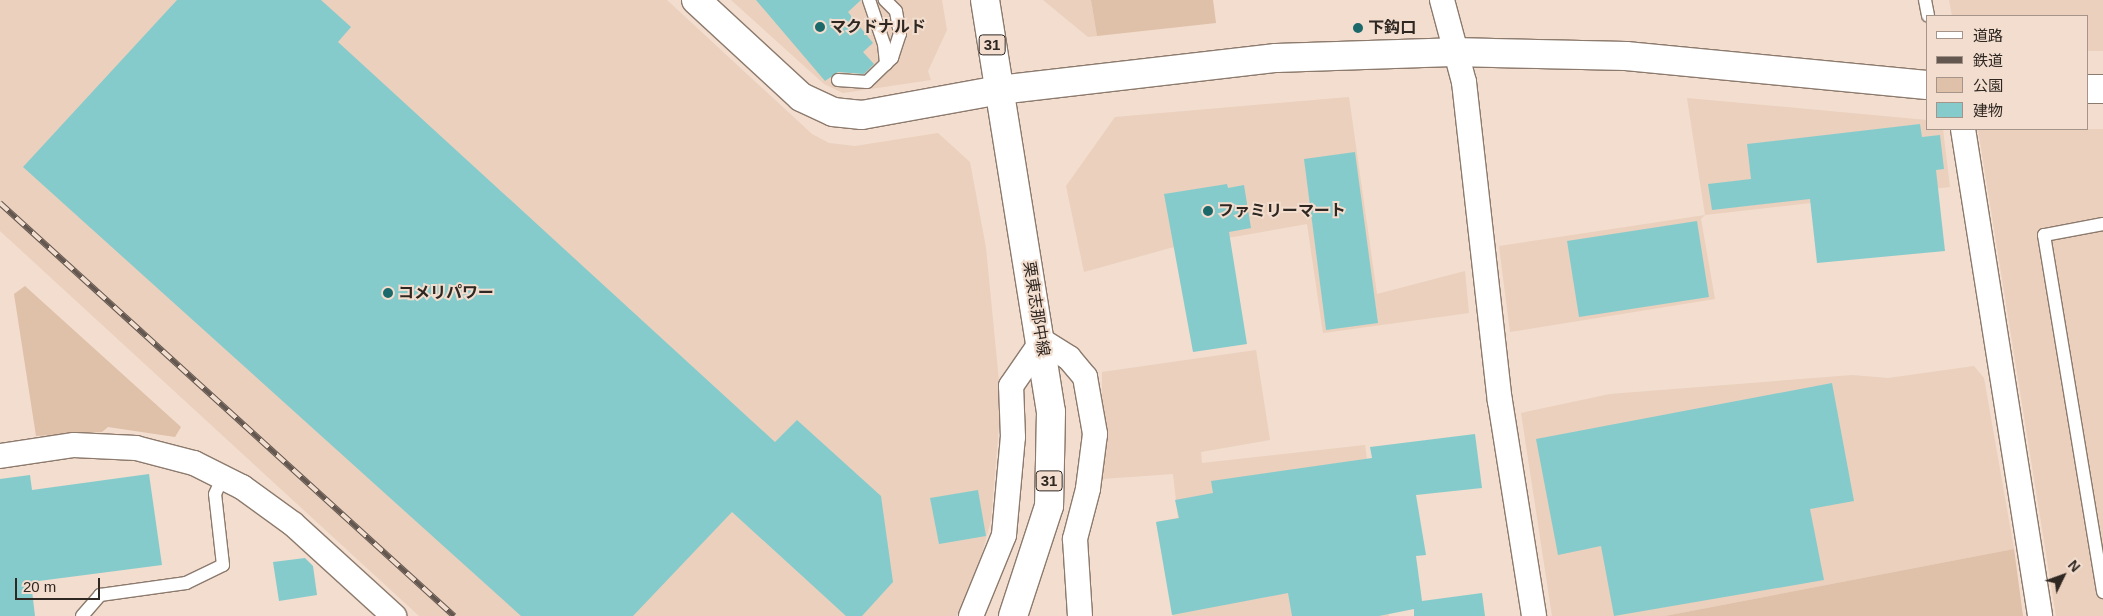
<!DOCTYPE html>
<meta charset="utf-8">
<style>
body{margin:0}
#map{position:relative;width:2103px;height:616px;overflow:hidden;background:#f2ddce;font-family:Helvetica,"Noto Sans JP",sans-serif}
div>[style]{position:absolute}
.built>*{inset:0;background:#ead0bd}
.green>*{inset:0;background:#dfc0a9}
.building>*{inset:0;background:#86cbcc}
.roads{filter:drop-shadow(1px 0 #8c7a6d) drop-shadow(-1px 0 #8c7a6d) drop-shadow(0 1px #8c7a6d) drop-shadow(0 -1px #8c7a6d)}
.lane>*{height:12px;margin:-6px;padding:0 6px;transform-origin:6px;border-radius:6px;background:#fff}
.street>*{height:24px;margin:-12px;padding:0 12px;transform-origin:12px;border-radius:12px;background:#fff}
.secondary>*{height:28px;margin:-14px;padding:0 14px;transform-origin:14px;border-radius:14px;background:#fff}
.primary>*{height:28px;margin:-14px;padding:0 14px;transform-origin:14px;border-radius:14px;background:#fff}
.rail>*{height:5.5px;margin-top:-2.75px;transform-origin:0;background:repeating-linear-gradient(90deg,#f2ddce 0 11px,#63574f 0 22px);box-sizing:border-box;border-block:1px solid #63574f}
.dots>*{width:14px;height:14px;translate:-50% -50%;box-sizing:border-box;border:2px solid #f2ddce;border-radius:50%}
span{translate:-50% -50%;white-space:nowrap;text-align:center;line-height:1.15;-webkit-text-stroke:4px #f2ddce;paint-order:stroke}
.shield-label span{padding:1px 4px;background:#f2ddce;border:1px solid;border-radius:4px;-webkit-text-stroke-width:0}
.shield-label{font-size:15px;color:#2f2722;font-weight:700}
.poi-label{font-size:16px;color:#2f2722;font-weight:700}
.left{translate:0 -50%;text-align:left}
.street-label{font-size:16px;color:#2f2722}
.legend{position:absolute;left:1926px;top:15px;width:162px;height:115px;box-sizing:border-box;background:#f2ddce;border:1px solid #a49489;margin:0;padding:6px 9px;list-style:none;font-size:15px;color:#2f2722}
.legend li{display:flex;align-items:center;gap:10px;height:25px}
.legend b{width:25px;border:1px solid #a49489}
.north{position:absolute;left:2038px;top:551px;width:50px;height:50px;-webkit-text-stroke:4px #f2ddce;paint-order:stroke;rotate:48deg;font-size:14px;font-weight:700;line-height:20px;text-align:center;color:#2f2722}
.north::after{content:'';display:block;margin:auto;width:18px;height:22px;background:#2f2722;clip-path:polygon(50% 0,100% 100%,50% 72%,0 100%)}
.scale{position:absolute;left:15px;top:578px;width:85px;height:22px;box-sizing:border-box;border:2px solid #2f2722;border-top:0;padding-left:6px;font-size:15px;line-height:18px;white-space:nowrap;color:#2f2722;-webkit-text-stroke:4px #f2ddce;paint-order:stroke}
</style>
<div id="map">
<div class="built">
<div style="clip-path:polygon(0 0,667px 0,812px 134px,829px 143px,855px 146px,938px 133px,970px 162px,986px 248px,1001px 402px,991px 520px,978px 568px,957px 616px,419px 616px,0 231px)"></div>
<div style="clip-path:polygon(731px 0,942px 0,947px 30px,928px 71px,931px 80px,843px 93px,824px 84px)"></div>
<div style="clip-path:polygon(1043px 0,1091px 0,1097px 36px,1088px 37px)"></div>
<div style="clip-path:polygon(1949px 0,2103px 0,2103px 51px,2087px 51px,2087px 16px,1952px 16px)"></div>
<div style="clip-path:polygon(1349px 97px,1377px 294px,1465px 271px,1469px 313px,1323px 333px,1307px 224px,1170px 248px,1084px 272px,1066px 186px,1115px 117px)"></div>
<div style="clip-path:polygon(1687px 98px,1927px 120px,1927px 129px,1943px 129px,1950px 187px,1705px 215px,1701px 219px,1715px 299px,1510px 332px,1499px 246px,1705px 215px)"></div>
<div style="clip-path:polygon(1978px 129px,2103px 129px,2103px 616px,2056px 616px)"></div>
<div style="clip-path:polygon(1256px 350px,1270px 440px,1201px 452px,1202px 463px,1365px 445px,1389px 616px,1173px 616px,1156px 522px,1178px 518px,1173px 474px,1102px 479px,1102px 372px)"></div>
<div style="clip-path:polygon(1974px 366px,1984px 378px,2014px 549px,1665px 616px,1552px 616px,1521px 413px,1610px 394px,1852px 375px,1888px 378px)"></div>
</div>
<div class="green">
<div style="clip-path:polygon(1091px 0,1213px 0,1216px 23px,1097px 36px)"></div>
<div style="clip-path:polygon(25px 286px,181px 427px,175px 437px,108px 427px,102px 432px,36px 436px,14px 294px)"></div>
<div style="clip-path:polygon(2014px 549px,2023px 616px,1665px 616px)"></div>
</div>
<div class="building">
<div style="clip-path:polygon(177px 0,321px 0,351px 27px,338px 42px,775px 442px,797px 420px,881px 496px,893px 582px,862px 616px,846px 616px,732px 512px,633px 616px,521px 616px,23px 167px)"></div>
<div style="clip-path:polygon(756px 0,861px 0,848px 12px,873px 43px,863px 52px,874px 64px,864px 74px,838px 72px,825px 81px)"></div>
<div style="clip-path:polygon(1920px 124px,1922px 137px,1940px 135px,1944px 169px,1936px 170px,1945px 251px,1817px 263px,1810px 199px,1712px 210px,1708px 184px,1751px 179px,1747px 144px)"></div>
<div style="clip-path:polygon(1355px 152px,1378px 323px,1326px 330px,1304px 159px)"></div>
<div style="clip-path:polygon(1227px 184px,1228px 188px,1244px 185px,1251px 228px,1229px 232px,1247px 344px,1193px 352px,1164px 194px)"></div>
<div style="clip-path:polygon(1697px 221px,1709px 297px,1579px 317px,1567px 241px)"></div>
<div style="clip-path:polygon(1832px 383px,1854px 501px,1810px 509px,1824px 580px,1614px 616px,1601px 546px,1558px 555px,1536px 439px)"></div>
<div style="clip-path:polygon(1475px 434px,1482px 488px,1416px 495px,1426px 555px,1416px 556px,1422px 601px,1482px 593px,1485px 616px,1414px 616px,1414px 609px,1379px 616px,1292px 616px,1288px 593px,1172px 615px,1156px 522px,1179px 518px,1175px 500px,1213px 493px,1211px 481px,1372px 458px,1370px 447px)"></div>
<div style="clip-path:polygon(149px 474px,162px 565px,31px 582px,35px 616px,0 616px,0 479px,30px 475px,32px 490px)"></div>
<div style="clip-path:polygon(978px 490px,986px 536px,939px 544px,930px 498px)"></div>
<div style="clip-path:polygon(305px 558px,313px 566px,317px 595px,279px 601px,273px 562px)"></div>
</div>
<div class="roads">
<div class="lane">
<div style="left:869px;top:0;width:46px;rotate:71.2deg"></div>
<div style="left:884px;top:44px;width:20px;rotate:84deg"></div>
<div style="left:1925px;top:0;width:16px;rotate:79deg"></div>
<div style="left:838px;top:80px;width:29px;rotate:4deg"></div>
<div style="left:867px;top:82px;width:35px;rotate:-44deg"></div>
<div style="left:892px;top:58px;width:25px;rotate:-72deg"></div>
<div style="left:900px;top:34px;width:23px;rotate:-100deg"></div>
<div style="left:896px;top:11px;width:16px;rotate:-135deg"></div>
<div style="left:2103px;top:224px;width:60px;rotate:169.4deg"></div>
<div style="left:2044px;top:235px;width:362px;rotate:80.6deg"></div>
<div style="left:82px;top:616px;width:28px;rotate:-49deg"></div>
<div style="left:100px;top:595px;width:87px;rotate:-7.9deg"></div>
<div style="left:186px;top:583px;width:41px;rotate:-25.9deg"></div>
<div style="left:223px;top:565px;width:71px;rotate:-96.4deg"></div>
<div style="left:215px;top:494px;width:19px;rotate:-65deg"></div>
</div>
<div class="street">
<div style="left:1442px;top:0;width:85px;rotate:75deg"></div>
<div style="left:1464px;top:82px;width:321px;rotate:83.6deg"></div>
<div style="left:1500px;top:401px;width:218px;rotate:81deg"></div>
<div style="left:1963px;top:129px;width:493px;rotate:81deg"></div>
<div style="left:0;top:456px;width:75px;rotate:-8.5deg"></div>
<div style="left:74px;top:445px;width:62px;rotate:2.8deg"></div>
<div style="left:136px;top:448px;width:60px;rotate:14.5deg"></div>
<div style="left:194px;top:463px;width:54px;rotate:26.6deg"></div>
<div style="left:242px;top:487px;width:63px;rotate:36deg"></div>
<div style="left:293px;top:524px;width:137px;rotate:42.3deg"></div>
<div style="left:971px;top:616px;width:87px;rotate:-67.8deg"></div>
<div style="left:1004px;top:535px;width:98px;rotate:-84.8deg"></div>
<div style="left:1013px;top:437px;width:51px;rotate:-92.2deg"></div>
<div style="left:1011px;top:386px;width:55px;rotate:-55.4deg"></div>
<div style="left:1042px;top:341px;width:32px;rotate:32deg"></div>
<div style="left:1069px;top:358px;width:25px;rotate:50deg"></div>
<div style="left:1085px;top:377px;width:58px;rotate:80deg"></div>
<div style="left:1095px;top:434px;width:55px;rotate:97.3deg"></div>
<div style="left:1088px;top:489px;width:52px;rotate:104.6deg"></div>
<div style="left:1075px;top:539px;width:77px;rotate:86.3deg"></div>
</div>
<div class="secondary">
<div style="left:696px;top:0;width:143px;rotate:42.7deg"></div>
<div style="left:801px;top:97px;width:35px;rotate:25deg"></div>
<div style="left:833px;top:112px;width:29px;rotate:6deg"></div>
<div style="left:862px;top:115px;width:139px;rotate:-10.3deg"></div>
<div style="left:999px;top:90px;width:279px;rotate:-6.6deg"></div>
<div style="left:1276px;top:58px;width:177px;rotate:-1.9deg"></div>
<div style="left:1453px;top:52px;width:173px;rotate:1.3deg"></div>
<div style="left:1626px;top:56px;width:302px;rotate:5.5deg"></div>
<div style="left:2087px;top:89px;width:16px"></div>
</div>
<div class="primary">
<div style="left:985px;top:0;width:417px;rotate:80.9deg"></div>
<div style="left:1051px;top:412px;width:94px;rotate:91.2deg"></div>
<div style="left:1049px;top:506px;width:116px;rotate:108.1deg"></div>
</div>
</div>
<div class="rail">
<div style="left:0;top:203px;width:614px;rotate:42.29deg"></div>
</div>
<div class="dots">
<div style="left:820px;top:27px;background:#1b696a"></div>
<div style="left:1358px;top:28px;background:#1b696a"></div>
<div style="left:1208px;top:211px;background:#1b696a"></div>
<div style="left:388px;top:293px;background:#1b696a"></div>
</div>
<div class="shield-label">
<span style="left:992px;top:45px">31</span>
<span style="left:1049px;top:481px">31</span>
</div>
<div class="poi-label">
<span class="left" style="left:830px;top:27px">マクドナルド</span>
<span class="left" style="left:1368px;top:28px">下鈎口</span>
<span class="left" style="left:1218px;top:211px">ファミリーマート</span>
<span class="left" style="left:398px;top:293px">コメリパワー</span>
</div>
<div class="street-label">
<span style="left:1036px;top:309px;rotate:81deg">栗東志那中線</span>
</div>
<ul class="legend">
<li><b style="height:6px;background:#fff"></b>道路</li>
<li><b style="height:6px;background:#63574f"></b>鉄道</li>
<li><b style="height:14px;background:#dfc0a9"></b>公園</li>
<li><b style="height:14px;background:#86cbcc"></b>建物</li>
</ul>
<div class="north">N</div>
<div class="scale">20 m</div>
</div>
